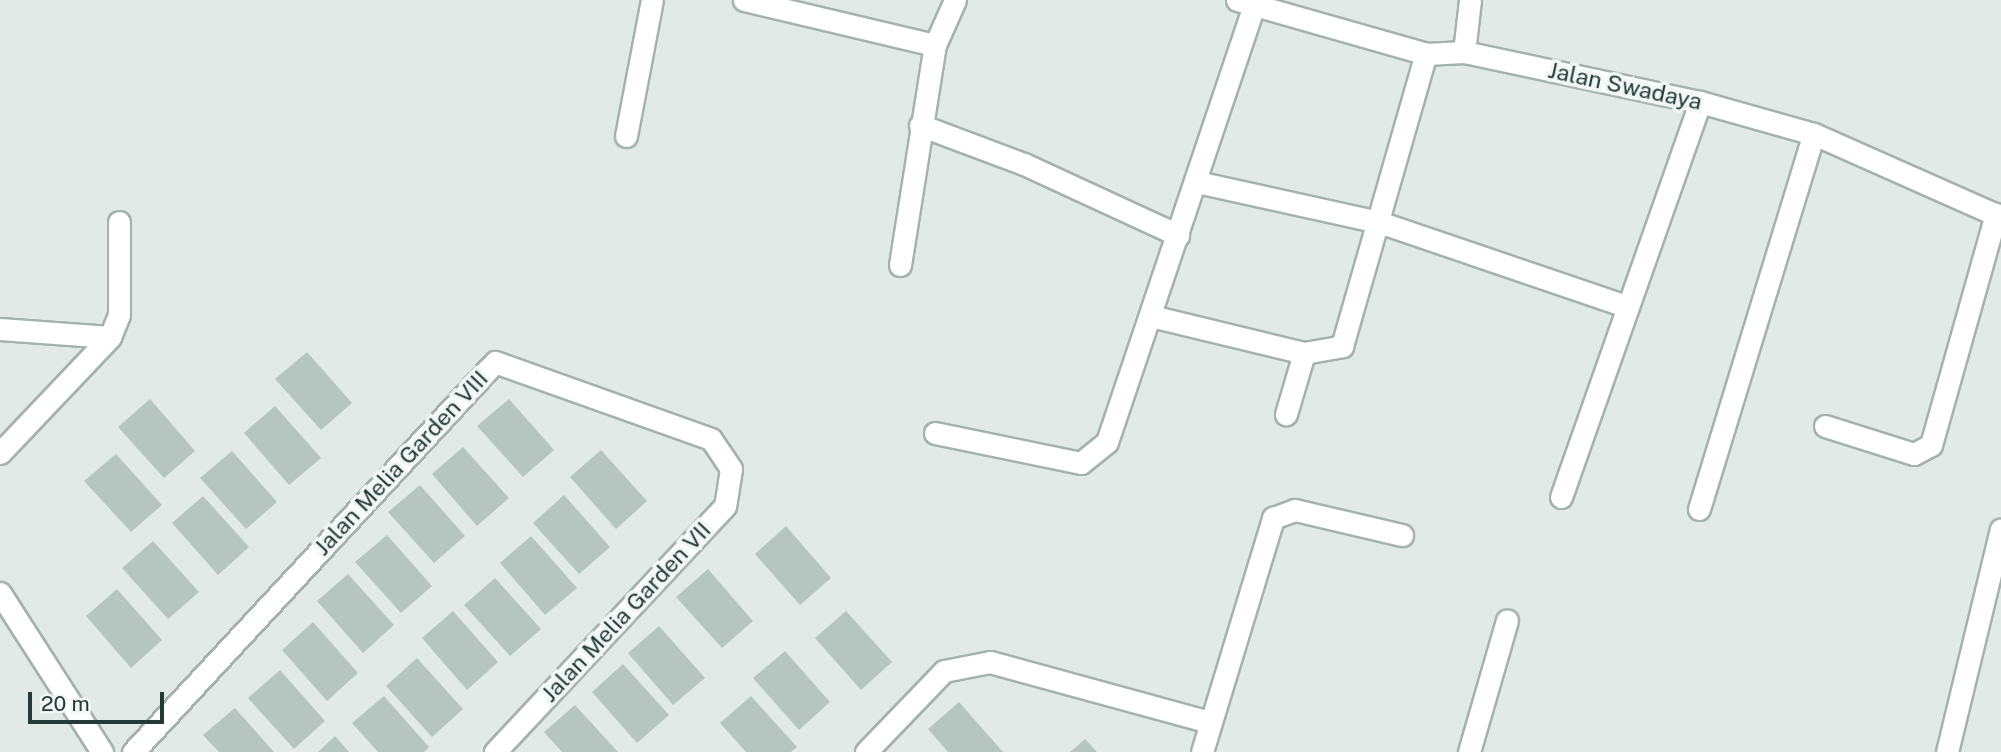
<!DOCTYPE html>
<style>
body{margin:0}
#map{position:relative;width:2001px;height:752px;overflow:hidden;background:#e1eae7;font-family:"Public Sans",sans-serif}
div>[style]{position:absolute}
.building>*{inset:0;background:#b7c5c1}
.roads{filter:drop-shadow(2px 0 #a4b2ae) drop-shadow(-2px 0 #a4b2ae) drop-shadow(0 2px #a4b2ae) drop-shadow(0 -2px #a4b2ae)}
.minor>*{height:21px;margin:-10.5px;padding:0 10.5px;transform-origin:10.5px;border-radius:10.5px;background:#fff}
span{translate:-50% -50%;white-space:nowrap;text-align:center;line-height:1.15;-webkit-text-stroke:7px #f1f7f5;paint-order:stroke}
.street-label{font-size:23px;color:#233a36}
.scale{position:absolute;left:28px;top:692px;width:136px;height:32px;box-sizing:border-box;border:4px solid #233a36;border-top:0;padding-left:9px;font-size:21px;line-height:24px;white-space:nowrap;color:#233a36;-webkit-text-stroke:5px #f1f7f5;paint-order:stroke}
</style>
<div id="map">
<div class="building">
<div style="clip-path:polygon(307px 352px,352px 403px,321px 430px,275px 379px)"></div>
<div style="clip-path:polygon(150px 399px,195px 451px,164px 478px,118px 427px)"></div>
<div style="clip-path:polygon(509px 399px,554px 450px,523px 477px,477px 426px)"></div>
<div style="clip-path:polygon(275px 406px,321px 458px,289px 485px,244px 433px)"></div>
<div style="clip-path:polygon(463px 447px,509px 498px,477px 526px,432px 474px)"></div>
<div style="clip-path:polygon(601px 450px,647px 501px,616px 529px,570px 477px)"></div>
<div style="clip-path:polygon(232px 451px,277px 502px,246px 529px,200px 478px)"></div>
<div style="clip-path:polygon(116px 454px,162px 505px,131px 532px,84px 481px)"></div>
<div style="clip-path:polygon(420px 485px,465px 536px,434px 563px,388px 512px)"></div>
<div style="clip-path:polygon(564px 495px,610px 547px,579px 574px,533px 523px)"></div>
<div style="clip-path:polygon(203px 496px,249px 547px,218px 575px,172px 523px)"></div>
<div style="clip-path:polygon(786px 526px,831px 578px,800px 605px,755px 554px)"></div>
<div style="clip-path:polygon(387px 535px,432px 586px,401px 613px,355px 562px)"></div>
<div style="clip-path:polygon(531px 536px,577px 588px,545px 615px,500px 563px)"></div>
<div style="clip-path:polygon(153px 541px,199px 592px,168px 619px,122px 568px)"></div>
<div style="clip-path:polygon(708px 569px,753px 621px,722px 648px,676px 597px)"></div>
<div style="clip-path:polygon(348px 574px,394px 625px,363px 653px,317px 601px)"></div>
<div style="clip-path:polygon(495px 578px,541px 629px,510px 656px,464px 605px)"></div>
<div style="clip-path:polygon(117px 589px,162px 640px,131px 668px,86px 616px)"></div>
<div style="clip-path:polygon(453px 611px,498px 662px,467px 690px,422px 638px)"></div>
<div style="clip-path:polygon(846px 611px,892px 662px,861px 690px,815px 638px)"></div>
<div style="clip-path:polygon(313px 622px,358px 673px,327px 701px,282px 650px)"></div>
<div style="clip-path:polygon(659px 626px,705px 678px,673px 705px,628px 653px)"></div>
<div style="clip-path:polygon(785px 651px,830px 702px,799px 730px,753px 678px)"></div>
<div style="clip-path:polygon(417px 658px,463px 709px,432px 737px,386px 686px)"></div>
<div style="clip-path:polygon(623px 664px,669px 715px,637px 743px,592px 692px)"></div>
<div style="clip-path:polygon(280px 670px,325px 721px,294px 749px,248px 698px)"></div>
<div style="clip-path:polygon(384px 696px,429px 747px,424px 752px,378px 752px,352px 723px)"></div>
<div style="clip-path:polygon(751px 696px,797px 747px,791px 752px,746px 752px,720px 723px)"></div>
<div style="clip-path:polygon(959px 702px,1003px 752px,948px 752px,928px 729px)"></div>
<div style="clip-path:polygon(575px 705px,618px 752px,562px 752px,544px 732px)"></div>
<div style="clip-path:polygon(235px 708px,274px 752px,219px 752px,203px 735px)"></div>
<div style="clip-path:polygon(335px 736px,349px 752px,318px 752px)"></div>
<div style="clip-path:polygon(1085px 739px,1097px 752px,1070px 752px)"></div>
</div>
<div class="roads">
<div class="minor">
<div style="left:744px;top:0;width:196px;rotate:13.3deg"></div>
<div style="left:1237px;top:0;width:197px;rotate:15.9deg"></div>
<div style="left:1426px;top:54px;width:38px;rotate:-3deg"></div>
<div style="left:1464px;top:52px;width:241px;rotate:12deg"></div>
<div style="left:1700px;top:102px;width:118px;rotate:15.7deg"></div>
<div style="left:1814px;top:134px;width:205px;rotate:23.9deg"></div>
<div style="left:1464px;top:52px;width:52px;rotate:-83.4deg"></div>
<div style="left:920px;top:125px;width:111px;rotate:20.6deg"></div>
<div style="left:1024px;top:164px;width:170px;rotate:24.8deg"></div>
<div style="left:626px;top:136px;width:138px;rotate:-79.2deg"></div>
<div style="left:1197px;top:182px;width:186px;rotate:12.4deg"></div>
<div style="left:1379px;top:222px;width:261px;rotate:18.8deg"></div>
<div style="left:900px;top:265px;width:223px;rotate:-81deg"></div>
<div style="left:935px;top:45px;width:49px;rotate:-66deg"></div>
<div style="left:1151px;top:316px;width:157px;rotate:13.6deg"></div>
<div style="left:1304px;top:353px;width:64px;rotate:106.4deg"></div>
<div style="left:0;top:329px;width:110px;rotate:4.2deg"></div>
<div style="left:1304px;top:353px;width:39px;rotate:-10deg"></div>
<div style="left:1342px;top:346px;width:304px;rotate:-74deg"></div>
<div style="left:1825px;top:426px;width:93px;rotate:17.5deg"></div>
<div style="left:1914px;top:454px;width:19px;rotate:-28deg"></div>
<div style="left:1931px;top:445px;width:240px;rotate:-74.3deg"></div>
<div style="left:935px;top:433px;width:149px;rotate:11.6deg"></div>
<div style="left:1081px;top:463px;width:33px;rotate:-39deg"></div>
<div style="left:1107px;top:442px;width:461px;rotate:-71.4deg"></div>
<div style="left:0;top:453px;width:160px;rotate:-46.5deg"></div>
<div style="left:110px;top:337px;width:24px;rotate:-68deg"></div>
<div style="left:119px;top:315px;width:93px;rotate:-90deg"></div>
<div style="left:1561px;top:497px;width:419px;rotate:-70.6deg"></div>
<div style="left:1699px;top:509px;width:392px;rotate:-73deg"></div>
<div style="left:0;top:593px;width:189px;rotate:57.3deg"></div>
<div style="left:133px;top:752px;width:532px;rotate:-47.13deg"></div>
<div style="left:495px;top:362px;width:229px;rotate:19.6deg"></div>
<div style="left:711px;top:439px;width:36px;rotate:56deg"></div>
<div style="left:731px;top:469px;width:37px;rotate:99deg"></div>
<div style="left:725px;top:506px;width:337px;rotate:133.1deg"></div>
<div style="left:866px;top:752px;width:112px;rotate:-46.1deg"></div>
<div style="left:944px;top:671px;width:47px;rotate:-11.1deg"></div>
<div style="left:990px;top:662px;width:227px;rotate:15.3deg"></div>
<div style="left:1202px;top:752px;width:245px;rotate:-73.1deg"></div>
<div style="left:1273px;top:518px;width:23px;rotate:-20deg"></div>
<div style="left:1295px;top:510px;width:110px;rotate:13.2deg"></div>
<div style="left:1469px;top:752px;width:137px;rotate:-73.9deg"></div>
<div style="left:1947px;top:752px;width:229px;rotate:-76.4deg"></div>
</div>
</div>
<div class="street-label">
<span style="left:1625px;top:86px;rotate:12deg">Jalan Swadaya</span>
<span style="left:401px;top:463px;rotate:-47deg">Jalan Melia Garden VIII</span>
<span style="left:626px;top:612px;rotate:-47deg">Jalan Melia Garden VII</span>
</div>
<div class="scale">20 m</div>
</div>
